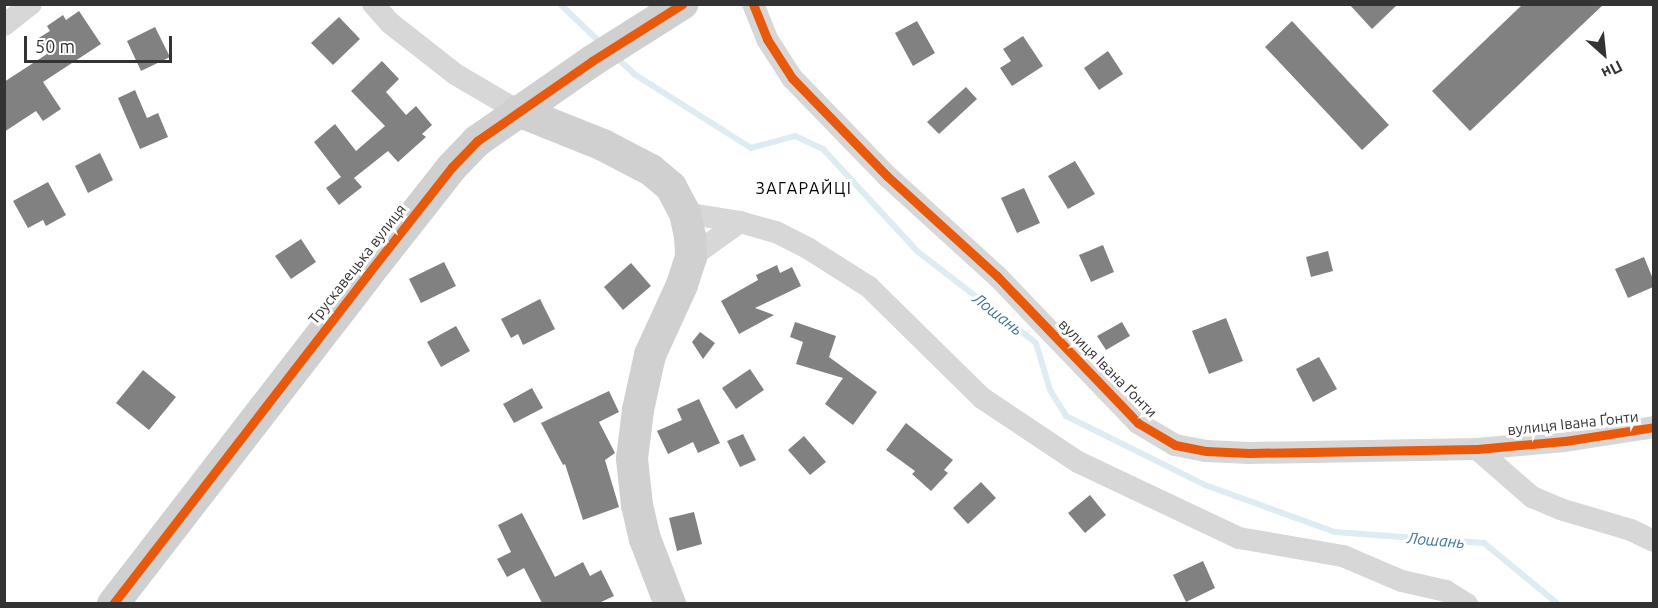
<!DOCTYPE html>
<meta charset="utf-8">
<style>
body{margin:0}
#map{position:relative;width:1658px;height:608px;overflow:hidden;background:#fff;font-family:Ubuntu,sans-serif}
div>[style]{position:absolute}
.stream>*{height:6px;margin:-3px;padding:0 3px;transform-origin:3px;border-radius:3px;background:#ddebf3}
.building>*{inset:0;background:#818181}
.street>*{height:22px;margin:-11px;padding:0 11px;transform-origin:11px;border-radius:11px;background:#d7d7d7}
.secondary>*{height:32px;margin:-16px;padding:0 16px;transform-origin:16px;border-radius:16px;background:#d0d0d0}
.cycleway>*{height:9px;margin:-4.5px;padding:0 4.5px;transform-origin:4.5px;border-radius:4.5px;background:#e8590c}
span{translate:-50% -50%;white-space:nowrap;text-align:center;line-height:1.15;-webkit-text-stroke:6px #fff;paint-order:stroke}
.street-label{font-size:15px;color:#333}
.neighbourhood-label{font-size:16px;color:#000;letter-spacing:1.5px}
.water-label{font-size:16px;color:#3f7597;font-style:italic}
.frame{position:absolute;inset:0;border:6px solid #333;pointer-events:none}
.north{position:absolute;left:1574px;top:24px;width:60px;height:60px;-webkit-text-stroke:4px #fff;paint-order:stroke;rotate:153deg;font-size:16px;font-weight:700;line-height:24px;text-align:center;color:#333}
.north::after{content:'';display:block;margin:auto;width:21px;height:27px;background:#333;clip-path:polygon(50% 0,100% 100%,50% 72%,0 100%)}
.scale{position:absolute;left:24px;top:36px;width:148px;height:27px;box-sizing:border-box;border:3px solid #333;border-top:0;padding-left:8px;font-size:18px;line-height:21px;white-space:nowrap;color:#333;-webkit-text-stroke:4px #fff;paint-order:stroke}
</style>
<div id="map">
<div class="stream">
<div style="left:560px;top:4px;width:57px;rotate:43.6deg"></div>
<div style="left:615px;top:56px;width:26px;rotate:43deg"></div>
<div style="left:634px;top:74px;width:138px;rotate:32.3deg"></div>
<div style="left:751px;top:148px;width:46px;rotate:-15.3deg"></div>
<div style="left:795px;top:136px;width:31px;rotate:25deg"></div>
<div style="left:823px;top:149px;width:139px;rotate:47.3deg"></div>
<div style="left:917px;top:251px;width:150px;rotate:37.7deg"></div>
<div style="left:1036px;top:343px;width:49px;rotate:73.4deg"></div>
<div style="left:1050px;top:390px;width:31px;rotate:58deg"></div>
<div style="left:1066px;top:416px;width:155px;rotate:26.4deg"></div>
<div style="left:1205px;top:485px;width:138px;rotate:19.9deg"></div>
<div style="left:1335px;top:532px;width:149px;rotate:4.2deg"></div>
<div style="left:1484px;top:543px;width:96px;rotate:39.5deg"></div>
</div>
<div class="building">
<div style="clip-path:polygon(1349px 4px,1398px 4px,1372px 29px)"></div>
<div style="clip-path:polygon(1523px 4px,1604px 4px,1470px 131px,1432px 91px)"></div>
<div style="clip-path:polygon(79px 11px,101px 44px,43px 82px,61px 109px,43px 121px,36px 111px,4px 132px,4px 82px,47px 54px,37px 39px,50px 31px,47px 26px,63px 15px,66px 20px)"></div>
<div style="clip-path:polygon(339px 17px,360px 39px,333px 65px,311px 43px)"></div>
<div style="clip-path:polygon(917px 21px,935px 53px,913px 66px,895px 33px)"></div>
<div style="clip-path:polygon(1292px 21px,1389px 125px,1362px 150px,1265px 47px)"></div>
<div style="clip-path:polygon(155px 27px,170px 57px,141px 71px,127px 41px)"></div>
<div style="clip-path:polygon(1023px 36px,1043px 66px,1012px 86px,1000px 68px,1011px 61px,1003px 49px)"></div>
<div style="clip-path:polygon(1108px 51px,1123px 74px,1099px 90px,1084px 68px)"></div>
<div style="clip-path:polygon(382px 61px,399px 79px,386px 92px,406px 115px,416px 106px,432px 125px,422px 134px,426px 137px,398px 162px,388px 151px,354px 178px,362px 187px,339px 205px,326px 188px,341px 177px,314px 142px,335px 124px,356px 151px,385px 126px,351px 91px)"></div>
<div style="clip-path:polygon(966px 87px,977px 99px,939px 134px,927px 122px)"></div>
<div style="clip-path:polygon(135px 90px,147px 118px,158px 113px,168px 137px,140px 149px,118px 98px)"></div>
<div style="clip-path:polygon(100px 153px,113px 180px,88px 193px,75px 166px)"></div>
<div style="clip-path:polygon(1075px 161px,1095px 194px,1068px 209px,1048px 176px)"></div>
<div style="clip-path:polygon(48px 182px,66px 215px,46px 226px,43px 220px,28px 228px,13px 201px)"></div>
<div style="clip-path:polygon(1024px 188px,1040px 223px,1017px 233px,1001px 198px)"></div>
<div style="clip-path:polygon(301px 239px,316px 262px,291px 279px,275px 256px)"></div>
<div style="clip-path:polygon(1103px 245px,1114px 272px,1091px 282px,1079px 255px)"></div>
<div style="clip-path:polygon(1328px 251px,1333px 271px,1311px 277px,1306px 257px)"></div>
<div style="clip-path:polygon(1644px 257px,1653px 279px,1653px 287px,1628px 298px,1615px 269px)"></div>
<div style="clip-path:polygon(444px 262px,456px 286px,421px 303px,409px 279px)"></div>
<div style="clip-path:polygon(631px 263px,651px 286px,623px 310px,604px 287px)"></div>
<div style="clip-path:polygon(777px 265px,780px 273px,792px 267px,801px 286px,755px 308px,774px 315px,739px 334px,721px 301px,758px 280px,756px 275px)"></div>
<div style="clip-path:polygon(540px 299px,555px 329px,523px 345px,518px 334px,511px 338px,501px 319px)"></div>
<div style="clip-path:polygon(1226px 318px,1243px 361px,1209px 374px,1192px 331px)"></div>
<div style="clip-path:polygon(795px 322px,836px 336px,829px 357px,877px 392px,853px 425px,825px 404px,843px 378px,796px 364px,803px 342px,790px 337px)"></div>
<div style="clip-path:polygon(1122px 322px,1130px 336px,1106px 350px,1097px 336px)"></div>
<div style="clip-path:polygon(456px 326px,470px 351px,441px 367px,427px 342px)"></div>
<div style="clip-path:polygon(700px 332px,715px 343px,703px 359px,692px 342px)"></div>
<div style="clip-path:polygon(1319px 357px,1337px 389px,1313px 402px,1296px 369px)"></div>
<div style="clip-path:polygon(750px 369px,764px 390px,736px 409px,722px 388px)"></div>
<div style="clip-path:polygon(143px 370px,176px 397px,149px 430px,116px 403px)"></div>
<div style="clip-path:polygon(532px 388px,543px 408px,514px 423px,503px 404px)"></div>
<div style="clip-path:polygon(609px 391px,619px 412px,599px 422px,615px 453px,605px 460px,619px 507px,583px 520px,565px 464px,563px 465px,541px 423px)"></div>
<div style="clip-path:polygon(699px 399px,720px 443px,698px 453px,693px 442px,668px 454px,657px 431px,682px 420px,677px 409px)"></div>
<div style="clip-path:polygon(906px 423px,953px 460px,944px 470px,948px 473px,931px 491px,912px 474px,915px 471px,886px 450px)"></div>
<div style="clip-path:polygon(743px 434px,756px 460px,740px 467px,727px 441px)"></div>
<div style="clip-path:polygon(804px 436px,826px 462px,810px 475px,788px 450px)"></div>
<div style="clip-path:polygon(981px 482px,996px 498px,968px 524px,953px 508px)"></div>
<div style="clip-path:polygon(1090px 495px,1106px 515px,1085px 533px,1068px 513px)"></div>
<div style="clip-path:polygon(694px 512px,702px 544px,677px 551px,669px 518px)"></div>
<div style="clip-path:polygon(522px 513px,555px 577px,583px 562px,590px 576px,601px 570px,614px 596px,599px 603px,542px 603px,524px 568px,507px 577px,497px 559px,511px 552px,498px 525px)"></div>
<div style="clip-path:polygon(1203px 561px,1215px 588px,1186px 602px,1173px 575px)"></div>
</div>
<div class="street">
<div style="left:373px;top:4px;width:25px;rotate:48deg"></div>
<div style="left:390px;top:23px;width:83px;rotate:38.1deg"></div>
<div style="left:455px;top:74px;width:73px;rotate:30.4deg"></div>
<div style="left:753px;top:4px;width:38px;rotate:68deg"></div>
<div style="left:767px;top:39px;width:46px;rotate:57.3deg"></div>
<div style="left:792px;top:78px;width:136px;rotate:45.9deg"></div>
<div style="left:887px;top:176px;width:149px;rotate:42.3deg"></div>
<div style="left:997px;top:276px;width:204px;rotate:46.2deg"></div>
<div style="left:1138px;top:423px;width:43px;rotate:30.7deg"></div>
<div style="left:1175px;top:445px;width:32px;rotate:11deg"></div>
<div style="left:1206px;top:451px;width:43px;rotate:2.7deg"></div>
<div style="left:1249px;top:453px;width:228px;rotate:-1deg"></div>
<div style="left:1477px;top:449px;width:88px;rotate:-5.2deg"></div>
<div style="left:1565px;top:441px;width:90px;rotate:-8.9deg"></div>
<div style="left:4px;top:25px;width:34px;rotate:-38deg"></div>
<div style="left:685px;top:213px;width:56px;rotate:9.3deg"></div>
<div style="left:740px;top:222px;width:37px;rotate:16deg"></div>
<div style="left:776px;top:232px;width:37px;rotate:27deg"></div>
<div style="left:809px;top:249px;width:71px;rotate:32.3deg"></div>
<div style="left:869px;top:287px;width:158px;rotate:44.5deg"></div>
<div style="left:982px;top:398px;width:115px;rotate:33.7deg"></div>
<div style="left:1078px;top:462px;width:178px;rotate:25.3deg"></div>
<div style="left:1239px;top:538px;width:106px;rotate:9.8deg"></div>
<div style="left:1343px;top:556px;width:64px;rotate:23deg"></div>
<div style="left:1402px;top:581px;width:45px;rotate:12.8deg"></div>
<div style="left:1446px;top:591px;width:25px;rotate:32deg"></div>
<div style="left:691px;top:257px;width:60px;rotate:-35.5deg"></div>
<div style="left:1477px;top:449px;width:73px;rotate:41.1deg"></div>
<div style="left:1532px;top:497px;width:30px;rotate:23deg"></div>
<div style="left:1560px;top:509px;width:74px;rotate:16.5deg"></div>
<div style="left:1631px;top:530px;width:25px;rotate:26deg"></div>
</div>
<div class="secondary">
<div style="left:518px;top:111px;width:92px;rotate:21.8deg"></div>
<div style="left:603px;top:145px;width:54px;rotate:27.5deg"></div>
<div style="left:651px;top:170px;width:26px;rotate:40deg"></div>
<div style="left:671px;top:187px;width:30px;rotate:62deg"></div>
<div style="left:685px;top:213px;width:24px;rotate:78deg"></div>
<div style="left:690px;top:236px;width:21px;rotate:87deg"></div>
<div style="left:691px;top:257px;width:29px;rotate:108deg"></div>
<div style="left:682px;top:285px;width:77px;rotate:114.6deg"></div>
<div style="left:650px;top:355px;width:56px;rotate:102.3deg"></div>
<div style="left:638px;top:410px;width:49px;rotate:97deg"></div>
<div style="left:632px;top:459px;width:46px;rotate:83.8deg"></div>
<div style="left:637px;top:505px;width:35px;rotate:77deg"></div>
<div style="left:645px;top:539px;width:70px;rotate:69deg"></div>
<div style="left:113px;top:604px;width:416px;rotate:-52.3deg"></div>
<div style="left:367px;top:275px;width:137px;rotate:-51.8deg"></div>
<div style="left:452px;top:167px;width:36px;rotate:-46deg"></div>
<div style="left:477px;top:141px;width:140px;rotate:-34.8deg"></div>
<div style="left:592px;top:61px;width:107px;rotate:-32.3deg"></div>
</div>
<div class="cycleway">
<div style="left:753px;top:4px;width:38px;rotate:68deg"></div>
<div style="left:767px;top:39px;width:46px;rotate:57.3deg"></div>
<div style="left:792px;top:78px;width:136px;rotate:45.9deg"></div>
<div style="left:887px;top:176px;width:149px;rotate:42.3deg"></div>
<div style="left:997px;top:276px;width:204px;rotate:46.2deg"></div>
<div style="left:1138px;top:423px;width:43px;rotate:30.7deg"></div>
<div style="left:1175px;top:445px;width:32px;rotate:11deg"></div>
<div style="left:1206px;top:451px;width:43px;rotate:2.7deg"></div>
<div style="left:1249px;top:453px;width:228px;rotate:-1deg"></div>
<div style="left:1477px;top:449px;width:88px;rotate:-5.2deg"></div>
<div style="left:1565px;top:441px;width:90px;rotate:-8.9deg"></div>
<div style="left:113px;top:604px;width:416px;rotate:-52.3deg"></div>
<div style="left:367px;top:275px;width:137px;rotate:-51.8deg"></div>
<div style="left:452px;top:167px;width:36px;rotate:-46deg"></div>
<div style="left:477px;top:141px;width:140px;rotate:-34.8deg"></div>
<div style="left:592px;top:61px;width:107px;rotate:-32.3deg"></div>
</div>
<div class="street-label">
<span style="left:357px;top:264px;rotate:-52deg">Трускавецька вулиця</span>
<span style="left:1108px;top:368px;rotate:45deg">вулиця Івана Ґонти</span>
<span style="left:1573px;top:423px;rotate:-6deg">вулиця Івана Ґонти</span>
</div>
<div class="neighbourhood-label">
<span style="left:804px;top:188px">ЗАГАРАЙЦІ</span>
</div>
<div class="water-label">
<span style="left:998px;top:314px;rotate:38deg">Лошань</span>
<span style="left:1436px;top:540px;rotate:5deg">Лошань</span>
</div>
<div class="frame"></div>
<div class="north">Пн</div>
<div class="scale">50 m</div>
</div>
